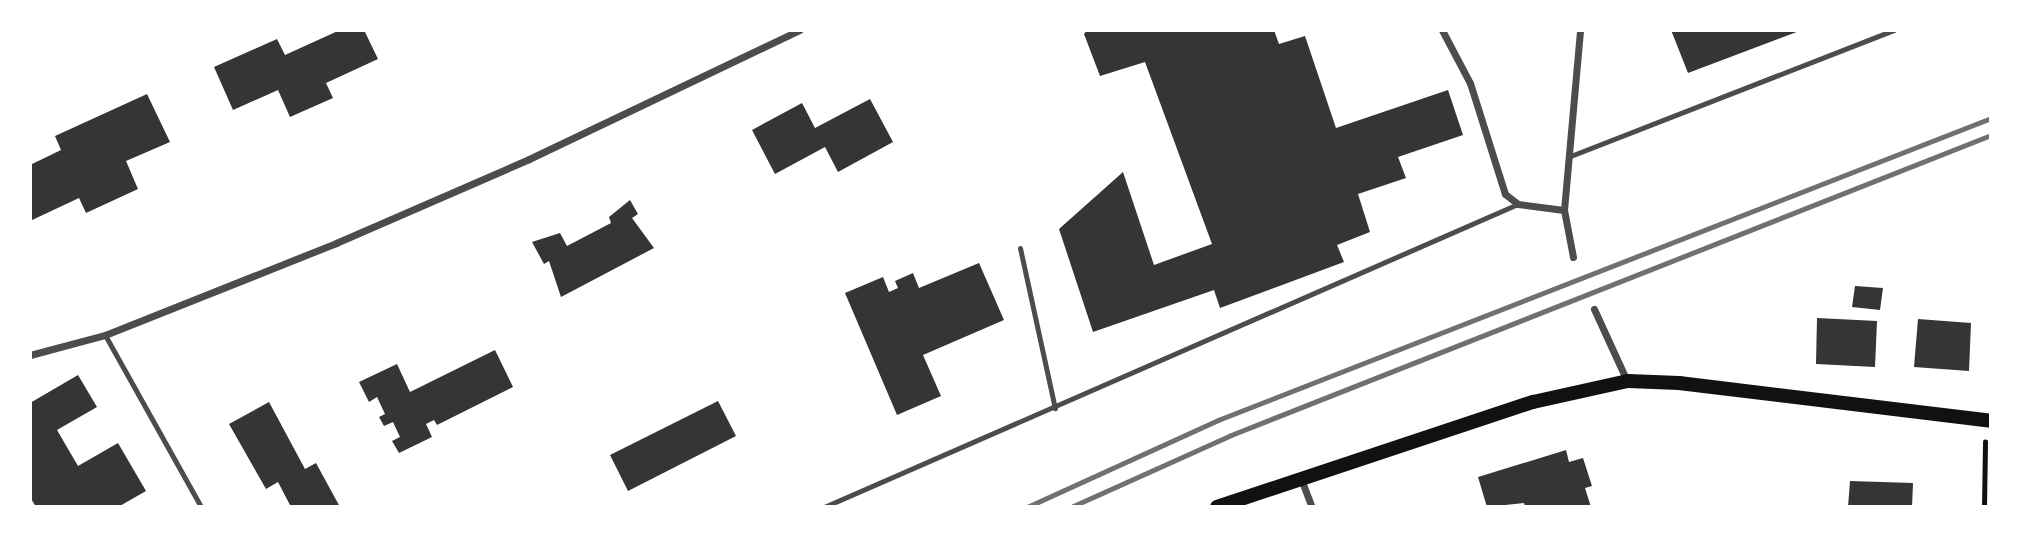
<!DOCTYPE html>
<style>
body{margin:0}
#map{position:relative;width:2021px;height:537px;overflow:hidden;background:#fff;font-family:"Fira Sans Condensed",sans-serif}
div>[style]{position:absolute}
.building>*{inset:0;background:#353535}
.path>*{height:4.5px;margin:-2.25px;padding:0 2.25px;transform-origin:2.25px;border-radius:2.25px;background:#111}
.service>*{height:5px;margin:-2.5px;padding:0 2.5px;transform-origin:2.5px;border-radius:2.5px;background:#4c4c4c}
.minor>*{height:7px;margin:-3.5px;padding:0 3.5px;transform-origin:3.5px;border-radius:3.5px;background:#4c4c4c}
.secondary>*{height:14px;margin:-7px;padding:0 7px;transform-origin:7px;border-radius:7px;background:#111}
.rail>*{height:5px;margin:-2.5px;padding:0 2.5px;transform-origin:2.5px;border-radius:2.5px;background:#707070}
span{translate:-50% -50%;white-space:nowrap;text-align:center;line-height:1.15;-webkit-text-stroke:5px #fff;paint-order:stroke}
.frame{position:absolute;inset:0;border:32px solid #fff;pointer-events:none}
</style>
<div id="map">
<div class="building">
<div style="clip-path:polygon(340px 30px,364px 30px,378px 59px,326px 83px,333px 98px,290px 117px,278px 90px,233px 110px,214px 67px,277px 39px,285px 55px)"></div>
<div style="clip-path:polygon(1087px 30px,1274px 30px,1279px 44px,1305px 36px,1336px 128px,1448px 90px,1463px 135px,1398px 157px,1406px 178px,1358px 194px,1370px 232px,1337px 245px,1344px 262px,1220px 308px,1214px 290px,1093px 332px,1059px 229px,1123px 172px,1154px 265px,1212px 244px,1145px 62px,1100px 76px,1084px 34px)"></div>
<div style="clip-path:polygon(1671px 30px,1802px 30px,1688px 73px)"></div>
<div style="clip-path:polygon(147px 94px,170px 142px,126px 161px,138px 189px,86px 213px,79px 198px,30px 221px,30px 165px,61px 150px,55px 136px)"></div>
<div style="clip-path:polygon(870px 99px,893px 142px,838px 172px,825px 147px,775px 174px,752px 130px,802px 103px,815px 128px)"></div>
<div style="clip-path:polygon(630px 200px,638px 214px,632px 218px,654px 248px,561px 297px,549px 261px,544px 264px,532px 242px,560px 233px,567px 246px,611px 223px,609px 217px)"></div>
<div style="clip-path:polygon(979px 263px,1004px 320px,923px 355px,941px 396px,897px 415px,845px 293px,883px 277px,889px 292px,898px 288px,895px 281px,913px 273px,919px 288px)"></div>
<div style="clip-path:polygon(1855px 286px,1883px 288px,1880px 310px,1852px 307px)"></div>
<div style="clip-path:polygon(1817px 318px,1877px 321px,1875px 367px,1816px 364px)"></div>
<div style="clip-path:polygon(1918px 319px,1971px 323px,1969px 371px,1914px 367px)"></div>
<div style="clip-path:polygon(495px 350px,513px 387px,437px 425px,434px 420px,426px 424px,432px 437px,399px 453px,392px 441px,400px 437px,393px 422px,384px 426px,379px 417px,385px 414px,377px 397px,369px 402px,359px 382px,397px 364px,410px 392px)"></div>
<div style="clip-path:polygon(78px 375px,97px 407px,57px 430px,78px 466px,118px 443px,146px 491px,118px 507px,36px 507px,30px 497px,30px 403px)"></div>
<div style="clip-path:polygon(718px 401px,736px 436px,628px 491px,610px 455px)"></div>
<div style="clip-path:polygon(269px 402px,305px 469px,316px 463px,340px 507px,291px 507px,278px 482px,266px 489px,229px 424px)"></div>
<div style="clip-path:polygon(1566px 450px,1569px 462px,1583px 458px,1592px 486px,1585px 488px,1591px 507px,1525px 507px,1524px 503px,1487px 507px,1478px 477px)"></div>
<div style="clip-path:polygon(1850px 481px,1913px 483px,1912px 507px,1848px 507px)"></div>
</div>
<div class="path">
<div style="left:1984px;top:507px;width:65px;rotate:-89.1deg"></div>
</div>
<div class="service">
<div style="left:1568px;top:157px;width:350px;rotate:-21.3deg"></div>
<div style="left:1020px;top:248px;width:164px;rotate:77.7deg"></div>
<div style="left:105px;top:335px;width:197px;rotate:60.8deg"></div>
<div style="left:824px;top:507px;width:757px;rotate:-23.59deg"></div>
</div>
<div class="minor">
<div style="left:1442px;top:30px;width:60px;rotate:62.2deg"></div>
<div style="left:1470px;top:83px;width:116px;rotate:72.5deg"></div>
<div style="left:1505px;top:194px;width:16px;rotate:38deg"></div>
<div style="left:1518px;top:204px;width:46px;rotate:7.4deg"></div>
<div style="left:1573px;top:257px;width:48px;rotate:-100.8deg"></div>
<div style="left:1564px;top:210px;width:181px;rotate:-84.9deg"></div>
<div style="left:1594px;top:309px;width:79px;rotate:65.4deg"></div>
<div style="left:30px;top:355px;width:78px;rotate:-14.9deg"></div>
<div style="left:105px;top:335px;width:249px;rotate:-21.7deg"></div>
<div style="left:336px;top:243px;width:210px;rotate:-23.5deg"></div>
<div style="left:529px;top:159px;width:300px;rotate:-25.5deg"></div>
<div style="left:1301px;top:479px;width:30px;rotate:69deg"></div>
</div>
<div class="secondary">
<div style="left:1217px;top:507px;width:333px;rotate:-18.4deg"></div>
<div style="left:1533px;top:402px;width:97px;rotate:-12.5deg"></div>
<div style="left:1628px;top:381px;width:51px;rotate:2.2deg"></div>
<div style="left:1679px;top:383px;width:314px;rotate:6.9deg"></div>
</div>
<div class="rail">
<div style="left:1027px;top:507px;width:210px;rotate:-24.5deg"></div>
<div style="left:1218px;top:420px;width:830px;rotate:-21.34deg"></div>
<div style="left:1071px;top:507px;width:175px;rotate:-24.2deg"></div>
<div style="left:1231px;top:435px;width:817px;rotate:-21.54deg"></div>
</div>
<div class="frame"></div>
</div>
